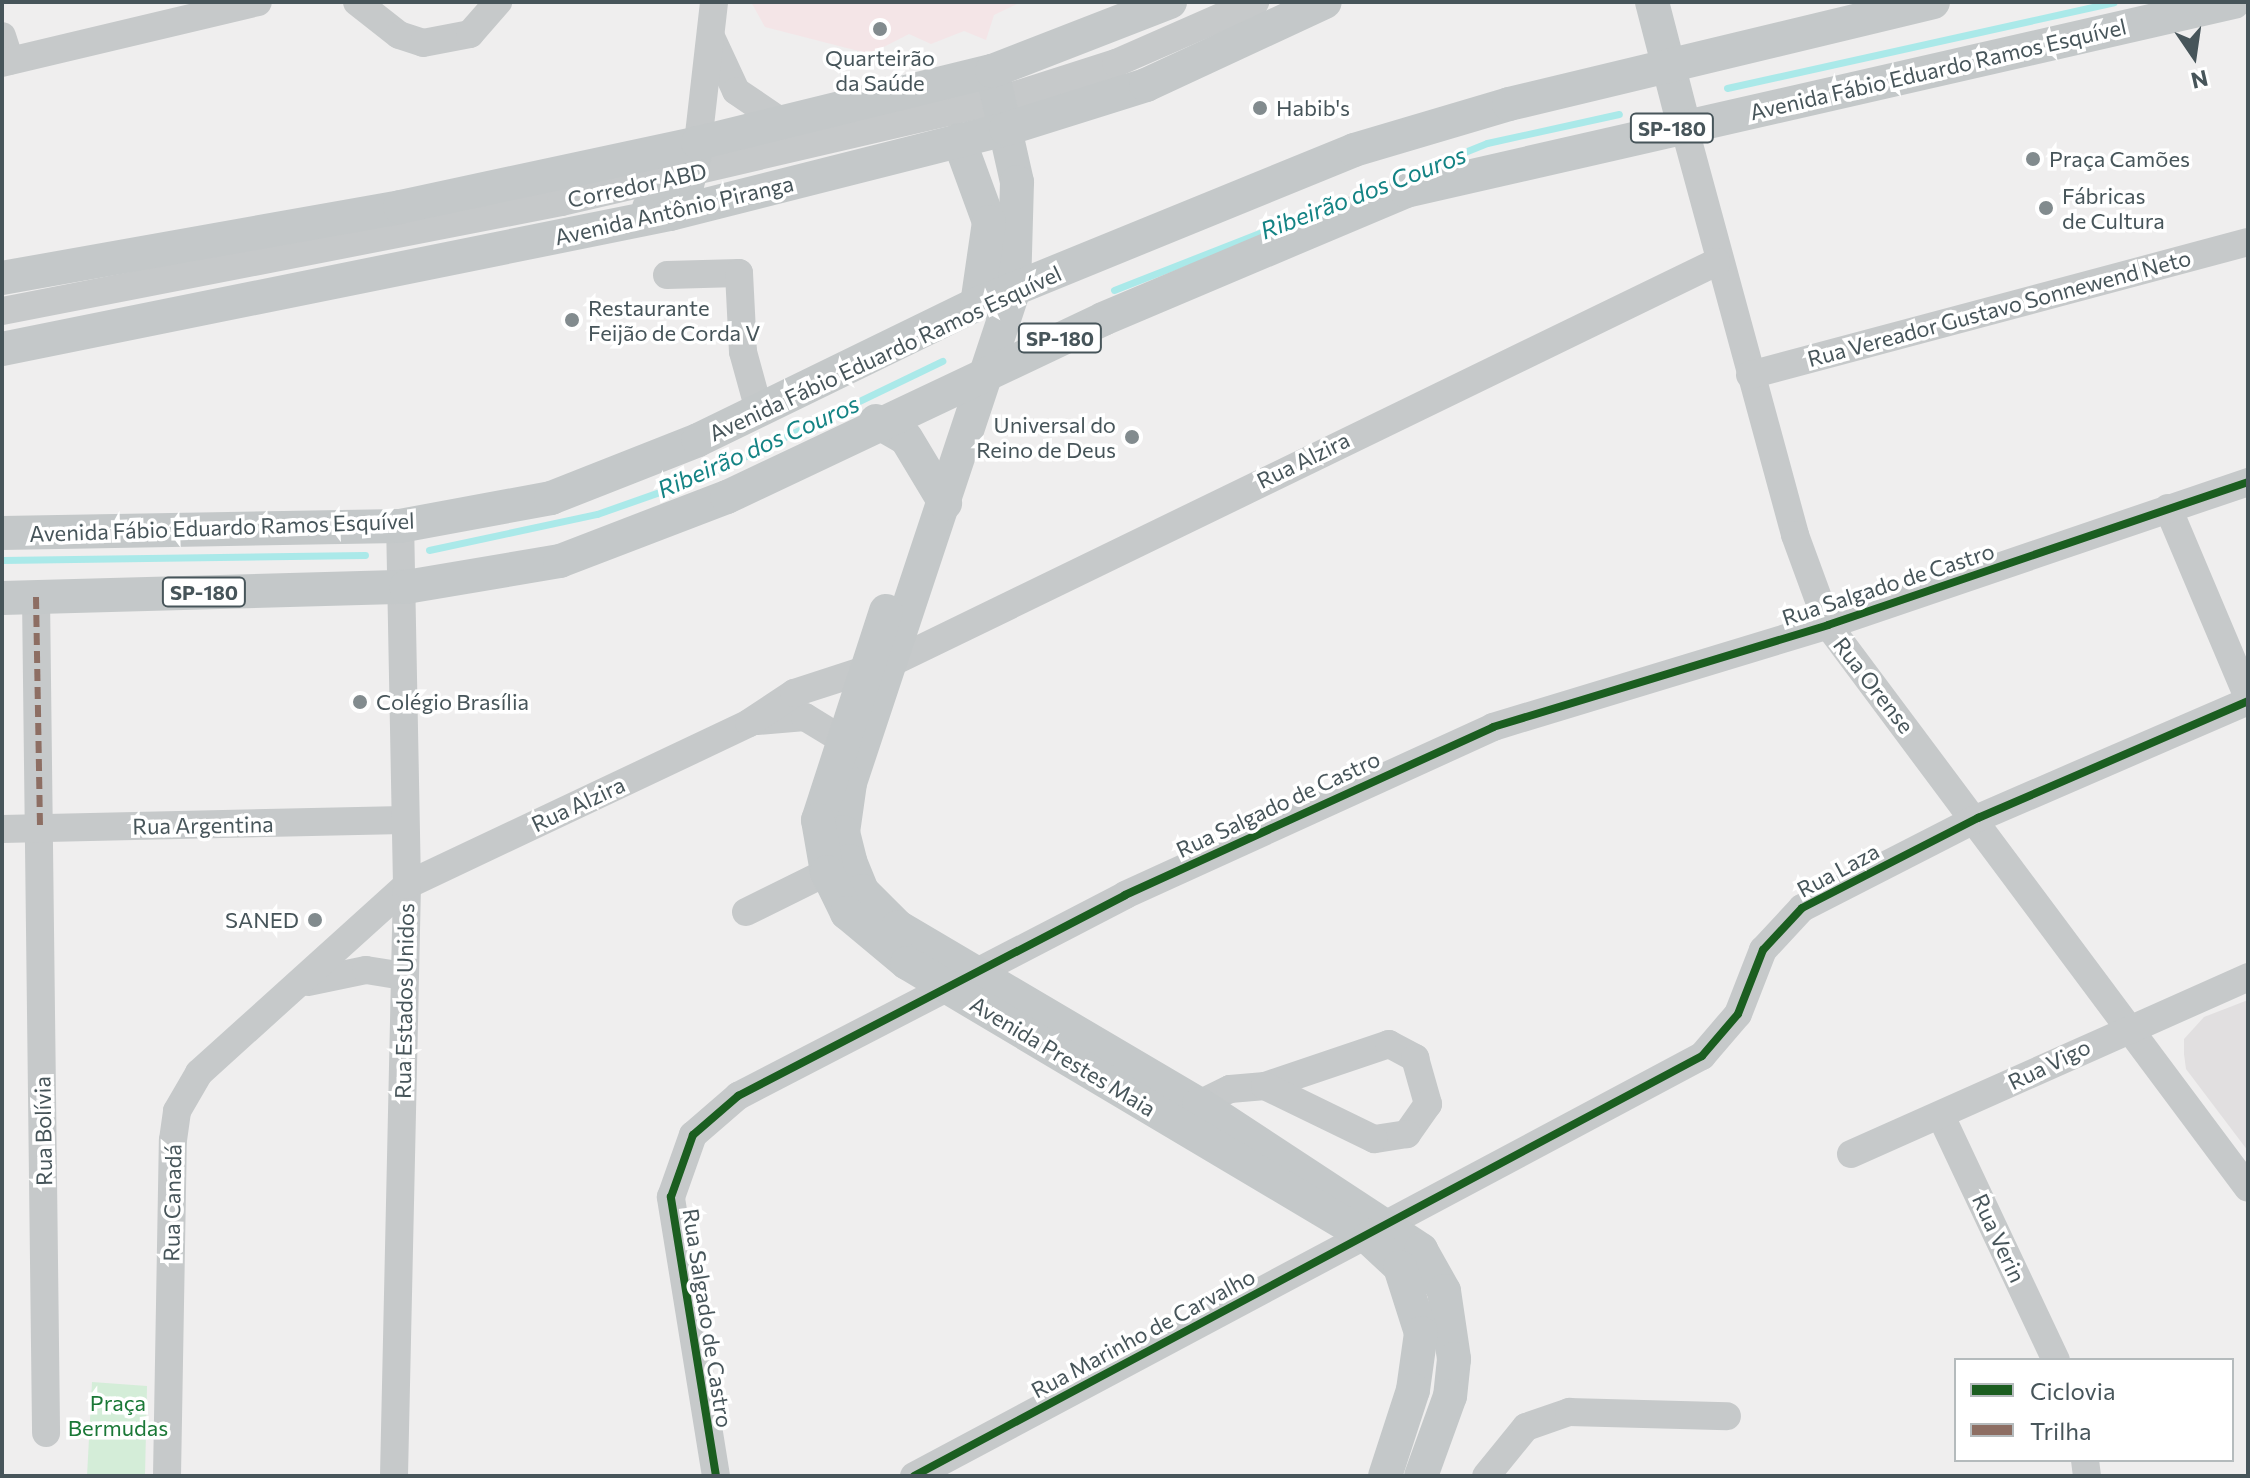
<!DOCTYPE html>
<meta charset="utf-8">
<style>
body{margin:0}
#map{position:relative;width:2250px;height:1478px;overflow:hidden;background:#efeeee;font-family:Commissioner,sans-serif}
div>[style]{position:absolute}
.education>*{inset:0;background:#e1dfe0}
.medical>*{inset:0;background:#f4e5e7}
.green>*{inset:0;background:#d4edd8}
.stream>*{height:7px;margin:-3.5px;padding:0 3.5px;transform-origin:3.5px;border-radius:3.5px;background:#aae9e9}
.minor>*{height:28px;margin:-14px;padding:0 14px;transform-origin:14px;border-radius:14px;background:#c6c9ca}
.major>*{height:34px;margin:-17px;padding:0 17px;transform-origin:17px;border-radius:17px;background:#c4c8c9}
.quiet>*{height:6px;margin-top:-3px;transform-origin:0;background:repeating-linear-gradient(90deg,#8d6e63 0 12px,transparent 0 18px)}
.cycleway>*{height:8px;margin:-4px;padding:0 4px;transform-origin:4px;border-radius:4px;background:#1b5e20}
.dots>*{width:22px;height:22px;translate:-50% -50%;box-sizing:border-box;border:4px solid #fff;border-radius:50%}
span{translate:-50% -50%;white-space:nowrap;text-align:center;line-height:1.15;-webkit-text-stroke:7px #fff;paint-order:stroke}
.shield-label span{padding:2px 6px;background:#fff;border:2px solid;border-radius:6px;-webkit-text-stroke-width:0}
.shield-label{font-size:20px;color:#47555a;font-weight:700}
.poi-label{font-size:22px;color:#47555a}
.left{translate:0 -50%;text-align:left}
.right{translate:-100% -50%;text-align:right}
.street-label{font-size:22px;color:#47555a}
.park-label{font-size:22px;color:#1b7837}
.water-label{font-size:24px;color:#138384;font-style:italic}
.frame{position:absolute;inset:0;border:4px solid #47555a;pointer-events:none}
.legend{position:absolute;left:1954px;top:1358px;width:280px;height:104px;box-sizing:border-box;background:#fff;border:2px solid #b5bbbd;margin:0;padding:10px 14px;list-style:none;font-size:24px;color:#47555a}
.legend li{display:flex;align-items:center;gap:16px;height:40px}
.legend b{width:40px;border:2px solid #b5bbbd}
.north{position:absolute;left:2154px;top:16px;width:80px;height:80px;-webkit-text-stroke:6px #fff;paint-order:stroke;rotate:167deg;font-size:22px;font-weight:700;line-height:32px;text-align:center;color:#47555a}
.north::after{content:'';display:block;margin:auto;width:28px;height:36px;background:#47555a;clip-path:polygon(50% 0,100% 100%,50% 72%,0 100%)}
</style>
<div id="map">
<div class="education">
<div style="clip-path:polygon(2248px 1000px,2248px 1151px,2186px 1069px,2184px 1054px,2184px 1039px,2204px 1017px)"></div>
</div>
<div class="medical">
<div style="clip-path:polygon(751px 2px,1021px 2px,994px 15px,986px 40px,964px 31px,931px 44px,909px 34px,870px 54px,765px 27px)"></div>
</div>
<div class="green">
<div style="clip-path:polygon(92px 1382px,147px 1386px,145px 1476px,87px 1476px)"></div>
</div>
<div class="stream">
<div style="left:1727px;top:88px;width:396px;rotate:-12.5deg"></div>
<div style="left:1410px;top:174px;width:83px;rotate:-21.9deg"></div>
<div style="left:1487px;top:143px;width:135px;rotate:-12.4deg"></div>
<div style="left:1114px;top:290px;width:230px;rotate:-21.4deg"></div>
<div style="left:429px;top:550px;width:172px;rotate:-12.1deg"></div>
<div style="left:597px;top:514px;width:111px;rotate:-19.4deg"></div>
<div style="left:702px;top:477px;width:267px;rotate:-25.8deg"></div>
<div style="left:2px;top:560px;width:363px;rotate:-0.8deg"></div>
</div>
<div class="minor">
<div style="left:357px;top:2px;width:53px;rotate:38.2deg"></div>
<div style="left:399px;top:35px;width:25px;rotate:18deg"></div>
<div style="left:423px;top:43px;width:48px;rotate:-10.8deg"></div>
<div style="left:470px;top:34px;width:43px;rotate:-48.8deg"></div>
<div style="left:2px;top:36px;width:26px;rotate:72deg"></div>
<div style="left:712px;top:39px;width:57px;rotate:65.2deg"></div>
<div style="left:736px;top:91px;width:57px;rotate:34.2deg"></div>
<div style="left:2px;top:63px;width:263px;rotate:-13.4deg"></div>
<div style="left:1684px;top:126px;width:424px;rotate:74.8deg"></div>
<div style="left:1795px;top:535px;width:96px;rotate:69.9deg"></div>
<div style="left:1828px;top:625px;width:702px;rotate:53.28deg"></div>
<div style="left:698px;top:143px;width:142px;rotate:-83.5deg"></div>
<div style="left:667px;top:275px;width:72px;rotate:-1.6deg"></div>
<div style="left:739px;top:273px;width:79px;rotate:87.1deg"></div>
<div style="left:743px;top:352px;width:60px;rotate:74.6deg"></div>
<div style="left:2px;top:311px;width:570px;rotate:-11.03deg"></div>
<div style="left:561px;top:202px;width:451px;rotate:-13.1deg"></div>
<div style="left:1000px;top:100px;width:122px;rotate:-17.7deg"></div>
<div style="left:1116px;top:63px;width:152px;rotate:-23.7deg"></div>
<div style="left:1750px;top:375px;width:515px;rotate:-14.95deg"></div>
<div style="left:2168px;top:508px;width:205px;rotate:67.1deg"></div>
<div style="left:36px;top:597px;width:836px;rotate:89.31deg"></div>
<div style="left:891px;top:663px;width:918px;rotate:-25.9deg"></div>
<div style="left:757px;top:721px;width:48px;rotate:-4.8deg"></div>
<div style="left:805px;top:717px;width:42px;rotate:31.4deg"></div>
<div style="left:2px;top:829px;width:402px;rotate:-1.3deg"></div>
<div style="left:746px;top:912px;width:110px;rotate:-26.3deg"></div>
<div style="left:308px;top:982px;width:59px;rotate:-11.7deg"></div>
<div style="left:366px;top:970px;width:39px;rotate:9deg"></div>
<div style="left:1941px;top:1116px;width:270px;rotate:64.8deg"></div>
<div style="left:1191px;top:1118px;width:16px;rotate:-60deg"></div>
<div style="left:1199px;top:1104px;width:34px;rotate:-26deg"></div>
<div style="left:1230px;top:1089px;width:35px;rotate:-5deg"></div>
<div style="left:1265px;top:1086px;width:131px;rotate:-18.7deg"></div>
<div style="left:1389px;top:1044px;width:30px;rotate:28deg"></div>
<div style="left:1415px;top:1058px;width:48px;rotate:74.2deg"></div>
<div style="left:1428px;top:1104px;width:37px;rotate:125deg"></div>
<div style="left:1407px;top:1134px;width:33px;rotate:171deg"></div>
<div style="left:1374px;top:1139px;width:121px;rotate:-154.1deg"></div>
<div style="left:1851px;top:1154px;width:435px;rotate:-24deg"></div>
<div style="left:2085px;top:1460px;width:16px;rotate:83deg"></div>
<div style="left:167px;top:1476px;width:336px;rotate:-89deg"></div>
<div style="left:173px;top:1140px;width:29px;rotate:-82deg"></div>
<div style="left:177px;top:1111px;width:44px;rotate:-59.9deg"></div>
<div style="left:199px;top:1073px;width:280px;rotate:-42.1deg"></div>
<div style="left:407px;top:885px;width:378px;rotate:-25.3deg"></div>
<div style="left:749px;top:723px;width:54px;rotate:-33.7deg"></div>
<div style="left:794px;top:693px;width:71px;rotate:-17.9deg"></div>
<div style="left:394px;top:1476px;width:591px;rotate:-88.74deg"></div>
<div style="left:407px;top:885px;width:359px;rotate:-91.1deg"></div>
<div style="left:716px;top:1476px;width:283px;rotate:-99.2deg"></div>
<div style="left:671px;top:1197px;width:66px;rotate:-70.5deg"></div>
<div style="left:693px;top:1135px;width:60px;rotate:-40.9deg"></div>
<div style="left:738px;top:1096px;width:436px;rotate:-27.4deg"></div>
<div style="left:1125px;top:895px;width:405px;rotate:-24.5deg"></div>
<div style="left:1493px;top:727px;width:350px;rotate:-16.9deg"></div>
<div style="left:1828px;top:625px;width:444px;rotate:-18.8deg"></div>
<div style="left:914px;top:1476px;width:893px;rotate:-28.06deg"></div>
<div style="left:1702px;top:1056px;width:55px;rotate:-49.4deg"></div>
<div style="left:1738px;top:1014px;width:69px;rotate:-68.7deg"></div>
<div style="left:1763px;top:950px;width:57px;rotate:-47.1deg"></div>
<div style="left:1802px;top:908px;width:198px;rotate:-27.1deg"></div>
<div style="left:1978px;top:818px;width:294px;rotate:-23.4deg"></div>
<div style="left:1486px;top:1476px;width:63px;rotate:-50.8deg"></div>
<div style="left:1526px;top:1427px;width:46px;rotate:-19.2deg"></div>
<div style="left:1569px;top:1412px;width:158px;rotate:1.5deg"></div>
</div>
<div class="major">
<div style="left:1652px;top:2px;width:128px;rotate:75.5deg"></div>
<div style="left:992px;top:71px;width:114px;rotate:77.3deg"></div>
<div style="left:1017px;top:182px;width:107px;rotate:91.6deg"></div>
<div style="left:1014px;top:289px;width:521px;rotate:108.37deg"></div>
<div style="left:850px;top:783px;width:49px;rotate:98.1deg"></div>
<div style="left:843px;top:832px;width:30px;rotate:76deg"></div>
<div style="left:850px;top:861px;width:32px;rotate:68deg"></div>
<div style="left:862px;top:891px;width:51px;rotate:45deg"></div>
<div style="left:898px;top:927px;width:349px;rotate:30.5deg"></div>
<div style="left:1199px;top:1104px;width:266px;rotate:33.3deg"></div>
<div style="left:1421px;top:1250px;width:47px;rotate:60.7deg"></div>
<div style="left:1444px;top:1291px;width:69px;rotate:81.6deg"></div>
<div style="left:1454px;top:1359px;width:37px;rotate:96deg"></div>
<div style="left:1450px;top:1396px;width:85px;rotate:109.9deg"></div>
<div style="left:959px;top:140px;width:87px;rotate:69.9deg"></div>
<div style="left:989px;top:222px;width:83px;rotate:98.3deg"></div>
<div style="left:649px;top:208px;width:42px;rotate:-27.2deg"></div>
<div style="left:686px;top:189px;width:48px;rotate:-75.4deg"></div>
<div style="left:2px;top:278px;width:404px;rotate:-10.1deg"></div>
<div style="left:400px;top:207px;width:305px;rotate:-12.1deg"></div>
<div style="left:698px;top:143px;width:303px;rotate:-13.8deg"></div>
<div style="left:992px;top:71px;width:191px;rotate:-21.2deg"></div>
<div style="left:2px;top:349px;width:682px;rotate:-11.43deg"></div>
<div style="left:670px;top:214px;width:347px;rotate:-14.2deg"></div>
<div style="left:1006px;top:129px;width:147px;rotate:-17.4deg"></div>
<div style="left:1146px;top:85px;width:197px;rotate:-24.9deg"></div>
<div style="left:876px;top:421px;width:34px;rotate:30deg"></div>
<div style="left:906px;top:438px;width:76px;rotate:59deg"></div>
<div style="left:2px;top:533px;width:398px;rotate:-1deg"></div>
<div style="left:400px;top:526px;width:154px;rotate:-10.5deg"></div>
<div style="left:551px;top:498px;width:158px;rotate:-21.5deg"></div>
<div style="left:698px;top:440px;width:310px;rotate:-26deg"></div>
<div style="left:977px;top:304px;width:407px;rotate:-22.2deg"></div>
<div style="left:1354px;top:150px;width:162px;rotate:-16.5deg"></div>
<div style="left:1509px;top:104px;width:436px;rotate:-13.5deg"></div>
<div style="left:2px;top:598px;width:404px;rotate:-1.6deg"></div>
<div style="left:406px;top:587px;width:156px;rotate:-9.6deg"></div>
<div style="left:560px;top:561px;width:179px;rotate:-21deg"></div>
<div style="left:727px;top:497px;width:416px;rotate:-25.3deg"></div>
<div style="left:1103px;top:319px;width:329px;rotate:-22.9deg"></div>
<div style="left:1406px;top:191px;width:849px;rotate:-12.86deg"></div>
<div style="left:886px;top:611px;width:220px;rotate:108deg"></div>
<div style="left:818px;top:820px;width:53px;rotate:80.2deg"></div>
<div style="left:827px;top:872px;width:46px;rotate:64deg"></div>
<div style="left:847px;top:913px;width:78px;rotate:39.8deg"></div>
<div style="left:907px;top:963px;width:538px;rotate:30.76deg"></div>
<div style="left:1369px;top:1238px;width:42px;rotate:43.1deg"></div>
<div style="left:1400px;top:1267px;width:69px;rotate:72.3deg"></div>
<div style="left:1421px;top:1333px;width:58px;rotate:98deg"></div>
<div style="left:1413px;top:1390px;width:90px;rotate:108deg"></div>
</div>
<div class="quiet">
<div style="left:36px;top:597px;width:232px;rotate:89deg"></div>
</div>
<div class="cycleway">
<div style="left:716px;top:1476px;width:283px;rotate:-99.2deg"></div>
<div style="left:671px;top:1197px;width:66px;rotate:-70.5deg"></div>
<div style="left:693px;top:1135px;width:60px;rotate:-40.9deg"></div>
<div style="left:738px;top:1096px;width:436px;rotate:-27.4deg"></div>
<div style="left:1125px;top:895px;width:405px;rotate:-24.5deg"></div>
<div style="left:1493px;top:727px;width:350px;rotate:-16.9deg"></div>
<div style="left:1828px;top:625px;width:444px;rotate:-18.8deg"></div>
<div style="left:914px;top:1476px;width:893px;rotate:-28.06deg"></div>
<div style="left:1702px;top:1056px;width:55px;rotate:-49.4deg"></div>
<div style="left:1738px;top:1014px;width:69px;rotate:-68.7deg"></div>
<div style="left:1763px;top:950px;width:57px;rotate:-47.1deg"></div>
<div style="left:1802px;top:908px;width:198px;rotate:-27.1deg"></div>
<div style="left:1978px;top:818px;width:294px;rotate:-23.4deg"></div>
</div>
<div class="dots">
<div style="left:880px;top:29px;background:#828b8e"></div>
<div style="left:1260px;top:108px;background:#828b8e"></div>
<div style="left:2033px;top:159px;background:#828b8e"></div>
<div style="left:2046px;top:208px;background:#828b8e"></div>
<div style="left:572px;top:320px;background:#828b8e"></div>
<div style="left:1132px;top:437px;background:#828b8e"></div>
<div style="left:360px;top:702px;background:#828b8e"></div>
<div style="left:315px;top:920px;background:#828b8e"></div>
</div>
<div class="shield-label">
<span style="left:1672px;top:128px">SP-180</span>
<span style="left:1060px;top:338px">SP-180</span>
<span style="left:204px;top:592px">SP-180</span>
</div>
<div class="poi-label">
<span style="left:880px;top:70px">Quarteirão<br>da Saúde</span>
<span class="left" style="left:1276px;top:108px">Habib's</span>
<span class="left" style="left:2049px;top:159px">Praça Camões</span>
<span class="left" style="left:2062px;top:208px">Fábricas<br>de Cultura</span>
<span class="left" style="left:588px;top:320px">Restaurante<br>Feijão de Corda V</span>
<span class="right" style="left:1116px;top:437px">Universal do<br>Reino de Deus</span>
<span class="left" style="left:376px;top:702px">Colégio Brasília</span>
<span class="right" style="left:299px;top:920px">SANED</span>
</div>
<div class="street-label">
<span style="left:1938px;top:69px;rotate:-13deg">Avenida Fábio Eduardo Ramos Esquível</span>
<span style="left:637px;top:185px;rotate:-12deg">Corredor ABD</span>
<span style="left:674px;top:210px;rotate:-13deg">Avenida Antônio Piranga</span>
<span style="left:1999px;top:308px;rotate:-15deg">Rua Vereador Gustavo Sonnewend Neto</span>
<span style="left:885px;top:353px;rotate:-25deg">Avenida Fábio Eduardo Ramos Esquível</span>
<span style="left:1303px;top:460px;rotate:-26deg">Rua Alzira</span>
<span style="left:222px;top:527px;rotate:-2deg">Avenida Fábio Eduardo Ramos Esquível</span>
<span style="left:1888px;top:584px;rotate:-18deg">Rua Salgado de Castro</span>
<span style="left:1874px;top:685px;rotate:52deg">Rua Orense</span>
<span style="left:578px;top:804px;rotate:-25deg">Rua Alzira</span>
<span style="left:1278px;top:804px;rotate:-25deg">Rua Salgado de Castro</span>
<span style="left:203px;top:825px;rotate:-1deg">Rua Argentina</span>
<span style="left:1838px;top:870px;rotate:-28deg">Rua Laza</span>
<span style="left:404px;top:1001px;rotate:-89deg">Rua Estados Unidos</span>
<span style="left:1063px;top:1056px;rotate:31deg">Avenida Prestes Maia</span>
<span style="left:2049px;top:1064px;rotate:-26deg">Rua Vigo</span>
<span style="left:43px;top:1131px;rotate:-91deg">Rua Bolívia</span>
<span style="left:172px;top:1203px;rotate:-89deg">Rua Canadá</span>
<span style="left:1999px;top:1238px;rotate:65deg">Rua Verin</span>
<span style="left:708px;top:1318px;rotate:81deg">Rua Salgado de Castro</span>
<span style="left:1143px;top:1333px;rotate:-28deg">Rua Marinho de Carvalho</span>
</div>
<div class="park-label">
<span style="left:118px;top:1415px">Praça<br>Bermudas</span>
</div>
<div class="water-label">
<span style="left:1363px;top:192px;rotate:-21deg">Ribeirão dos Couros</span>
<span style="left:758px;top:446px;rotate:-24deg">Ribeirão dos Couros</span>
</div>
<div class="frame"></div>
<ul class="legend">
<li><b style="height:10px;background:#1b5e20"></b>Ciclovia</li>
<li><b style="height:10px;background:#8d6e63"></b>Trilha</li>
</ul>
<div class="north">N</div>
</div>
